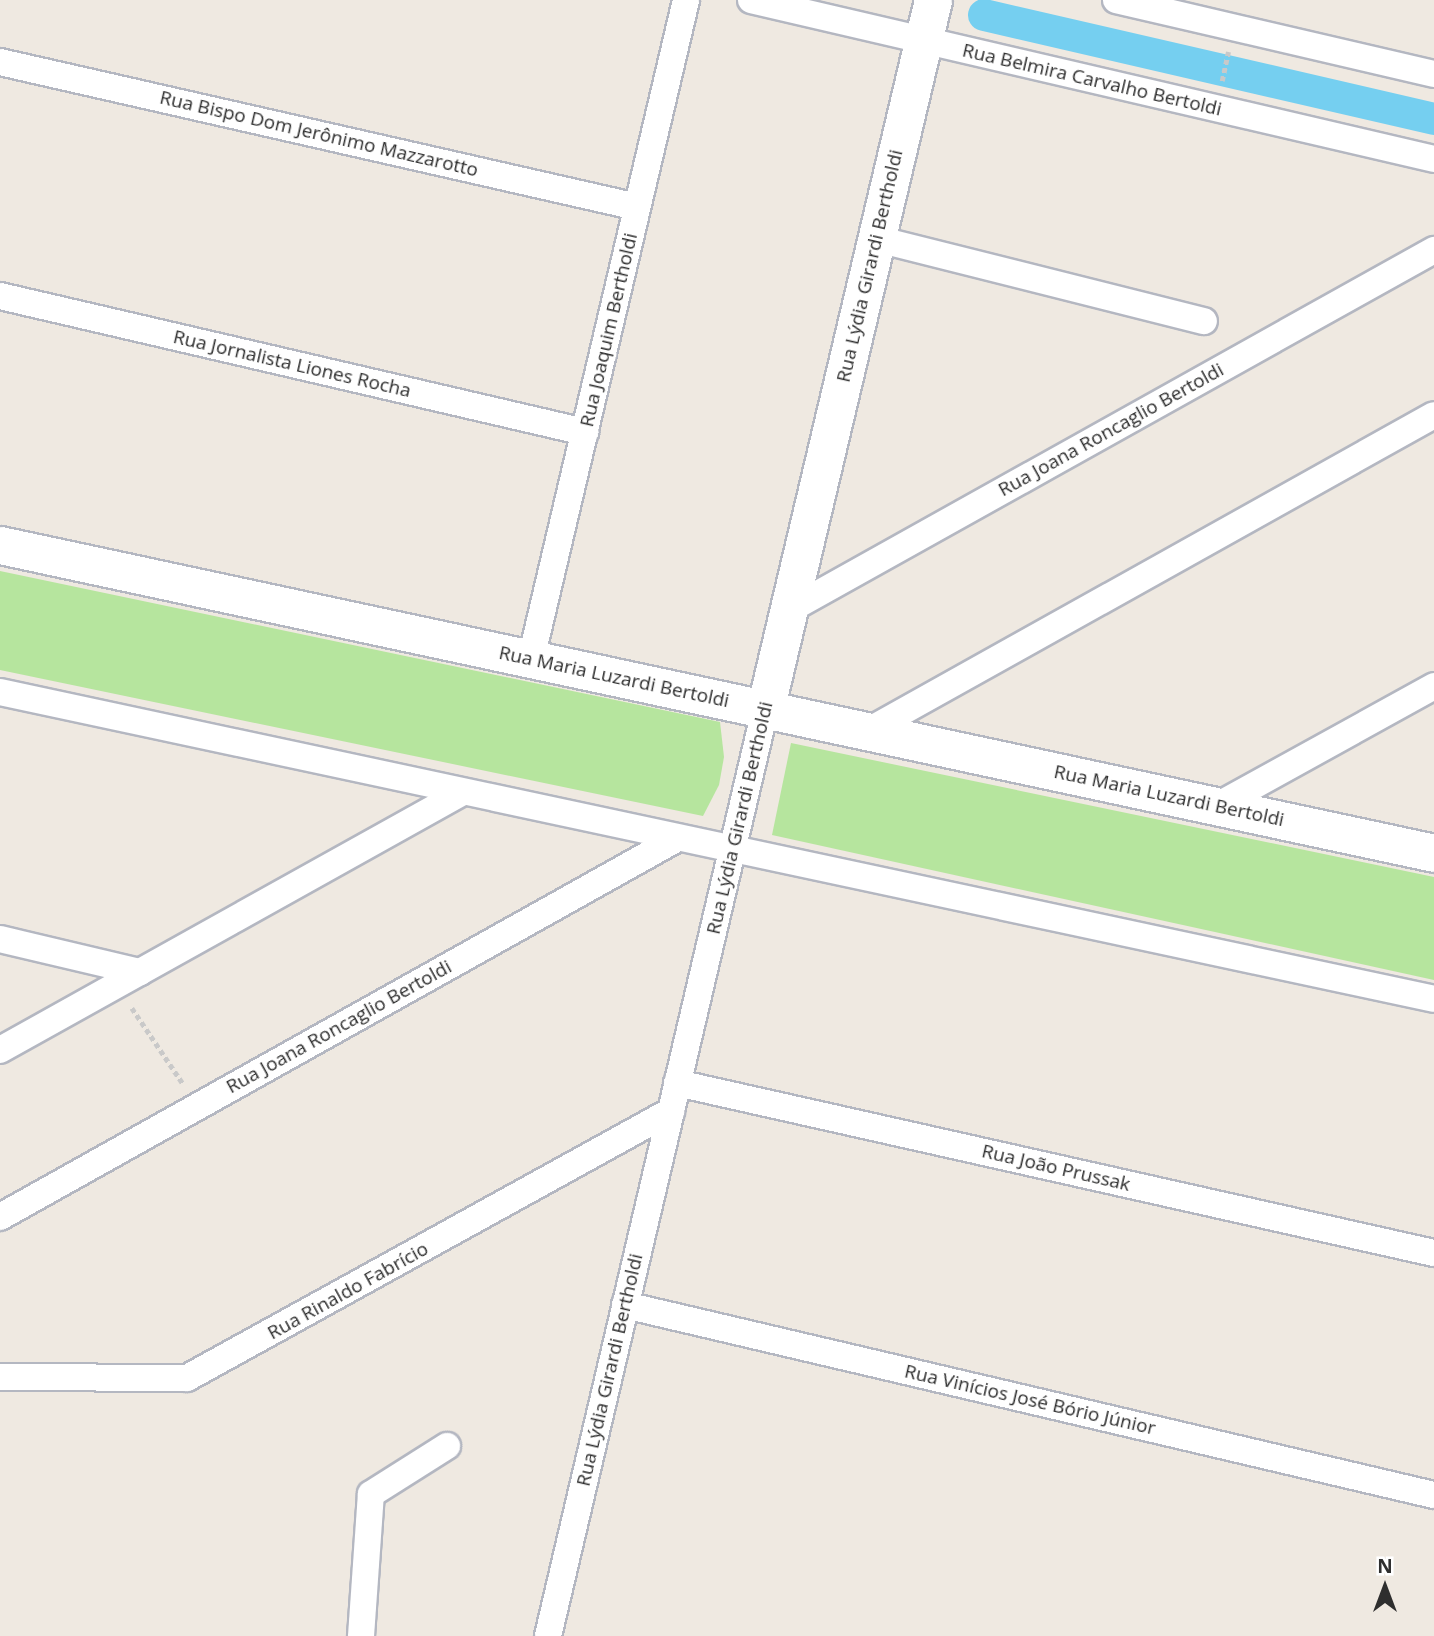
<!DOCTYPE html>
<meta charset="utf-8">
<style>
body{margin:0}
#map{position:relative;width:1434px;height:1636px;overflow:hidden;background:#efe9e1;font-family:"Open Sans",sans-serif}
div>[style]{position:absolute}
.green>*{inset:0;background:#b6e59e}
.canal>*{height:32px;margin:-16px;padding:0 16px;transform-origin:16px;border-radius:16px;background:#75cff0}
.path>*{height:4.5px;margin-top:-2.25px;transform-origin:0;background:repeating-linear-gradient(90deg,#c9c9c9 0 5px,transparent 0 8.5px)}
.roads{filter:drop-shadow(2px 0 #b4b7c1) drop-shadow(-2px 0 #b4b7c1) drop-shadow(0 2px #b4b7c1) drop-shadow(0 -2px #b4b7c1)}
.street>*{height:26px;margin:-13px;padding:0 13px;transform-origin:13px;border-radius:13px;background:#fff}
.secondary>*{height:37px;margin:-18.5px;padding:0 18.5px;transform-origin:18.5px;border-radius:18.5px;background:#fff}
span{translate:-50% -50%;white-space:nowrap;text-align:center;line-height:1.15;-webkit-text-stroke:5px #fff;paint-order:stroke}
.street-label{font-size:19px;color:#2e2e2e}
.north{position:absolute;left:1350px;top:1552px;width:70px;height:70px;-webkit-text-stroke:5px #fff;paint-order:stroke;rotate:0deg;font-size:19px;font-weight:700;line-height:28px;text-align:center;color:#2e2e2e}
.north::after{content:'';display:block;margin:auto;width:24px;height:32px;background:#2e2e2e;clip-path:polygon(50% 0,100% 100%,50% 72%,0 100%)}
</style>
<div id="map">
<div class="green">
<div style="clip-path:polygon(0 571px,720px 722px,724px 757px,719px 785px,703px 816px,0 670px)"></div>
<div style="clip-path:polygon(791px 743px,1434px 877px,1434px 980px,772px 835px)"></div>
</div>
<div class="canal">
<div style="left:984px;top:15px;width:462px;rotate:13deg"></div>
</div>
<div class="path">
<div style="left:1222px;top:81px;width:30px;rotate:-78deg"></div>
<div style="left:132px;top:1008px;width:93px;rotate:56deg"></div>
</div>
<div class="roads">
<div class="street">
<div style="left:751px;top:0;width:701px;rotate:13.1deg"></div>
<div style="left:1116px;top:0;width:326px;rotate:13.1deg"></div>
<div style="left:0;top:62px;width:653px;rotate:12.82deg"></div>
<div style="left:877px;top:239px;width:337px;rotate:14.1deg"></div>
<div style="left:0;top:296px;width:601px;rotate:13.09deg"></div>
<div style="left:789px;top:610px;width:739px;rotate:-29.17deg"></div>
<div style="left:531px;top:659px;width:677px;rotate:-76.76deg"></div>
<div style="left:0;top:692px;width:1466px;rotate:12.08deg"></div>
<div style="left:868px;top:731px;width:648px;rotate:-29.17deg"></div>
<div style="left:1217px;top:806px;width:248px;rotate:-28.9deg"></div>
<div style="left:0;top:939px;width:144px;rotate:13.3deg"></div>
<div style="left:0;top:1050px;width:530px;rotate:-29.13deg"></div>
<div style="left:677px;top:1083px;width:776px;rotate:12.66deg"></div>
<div style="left:0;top:1217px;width:777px;rotate:-29.21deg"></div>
<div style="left:625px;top:1305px;width:831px;rotate:13.22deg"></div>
<div style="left:0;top:1377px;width:187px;rotate:0.3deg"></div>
<div style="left:187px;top:1378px;width:553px;rotate:-28.88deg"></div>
<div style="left:361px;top:1636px;width:142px;rotate:-86deg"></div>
<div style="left:371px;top:1494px;width:90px;rotate:-32.3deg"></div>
<div style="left:548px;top:1636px;width:951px;rotate:-76.81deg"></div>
</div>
<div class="secondary">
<div style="left:0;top:545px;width:1467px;rotate:12.12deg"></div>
<div style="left:765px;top:710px;width:730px;rotate:-76.69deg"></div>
</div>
</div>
<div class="street-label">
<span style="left:1092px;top:80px;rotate:13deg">Rua Belmira Carvalho Bertoldi</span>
<span style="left:319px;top:134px;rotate:13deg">Rua Bispo Dom Jerônimo Mazzarotto</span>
<span style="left:870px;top:266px;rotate:-77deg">Rua Lýdia Girardi Bertholdi</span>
<span style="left:609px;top:330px;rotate:-77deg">Rua Joaquim Bertholdi</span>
<span style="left:292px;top:364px;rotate:13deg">Rua Jornalista Liones Rocha</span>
<span style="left:1111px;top:430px;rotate:-29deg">Rua Joana Roncaglio Bertoldi</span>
<span style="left:614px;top:677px;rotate:12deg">Rua Maria Luzardi Bertoldi</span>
<span style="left:1169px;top:796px;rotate:12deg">Rua Maria Luzardi Bertoldi</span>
<span style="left:740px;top:818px;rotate:-77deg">Rua Lýdia Girardi Bertholdi</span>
<span style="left:339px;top:1027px;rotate:-29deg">Rua Joana Roncaglio Bertoldi</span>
<span style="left:1056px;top:1168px;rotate:13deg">Rua João Prussak</span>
<span style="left:348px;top:1291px;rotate:-29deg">Rua Rinaldo Fabrício</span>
<span style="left:610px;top:1370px;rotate:-77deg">Rua Lýdia Girardi Bertholdi</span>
<span style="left:1030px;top:1400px;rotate:13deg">Rua Vinícios José Bório Júnior</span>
</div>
<div class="north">N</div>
</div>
